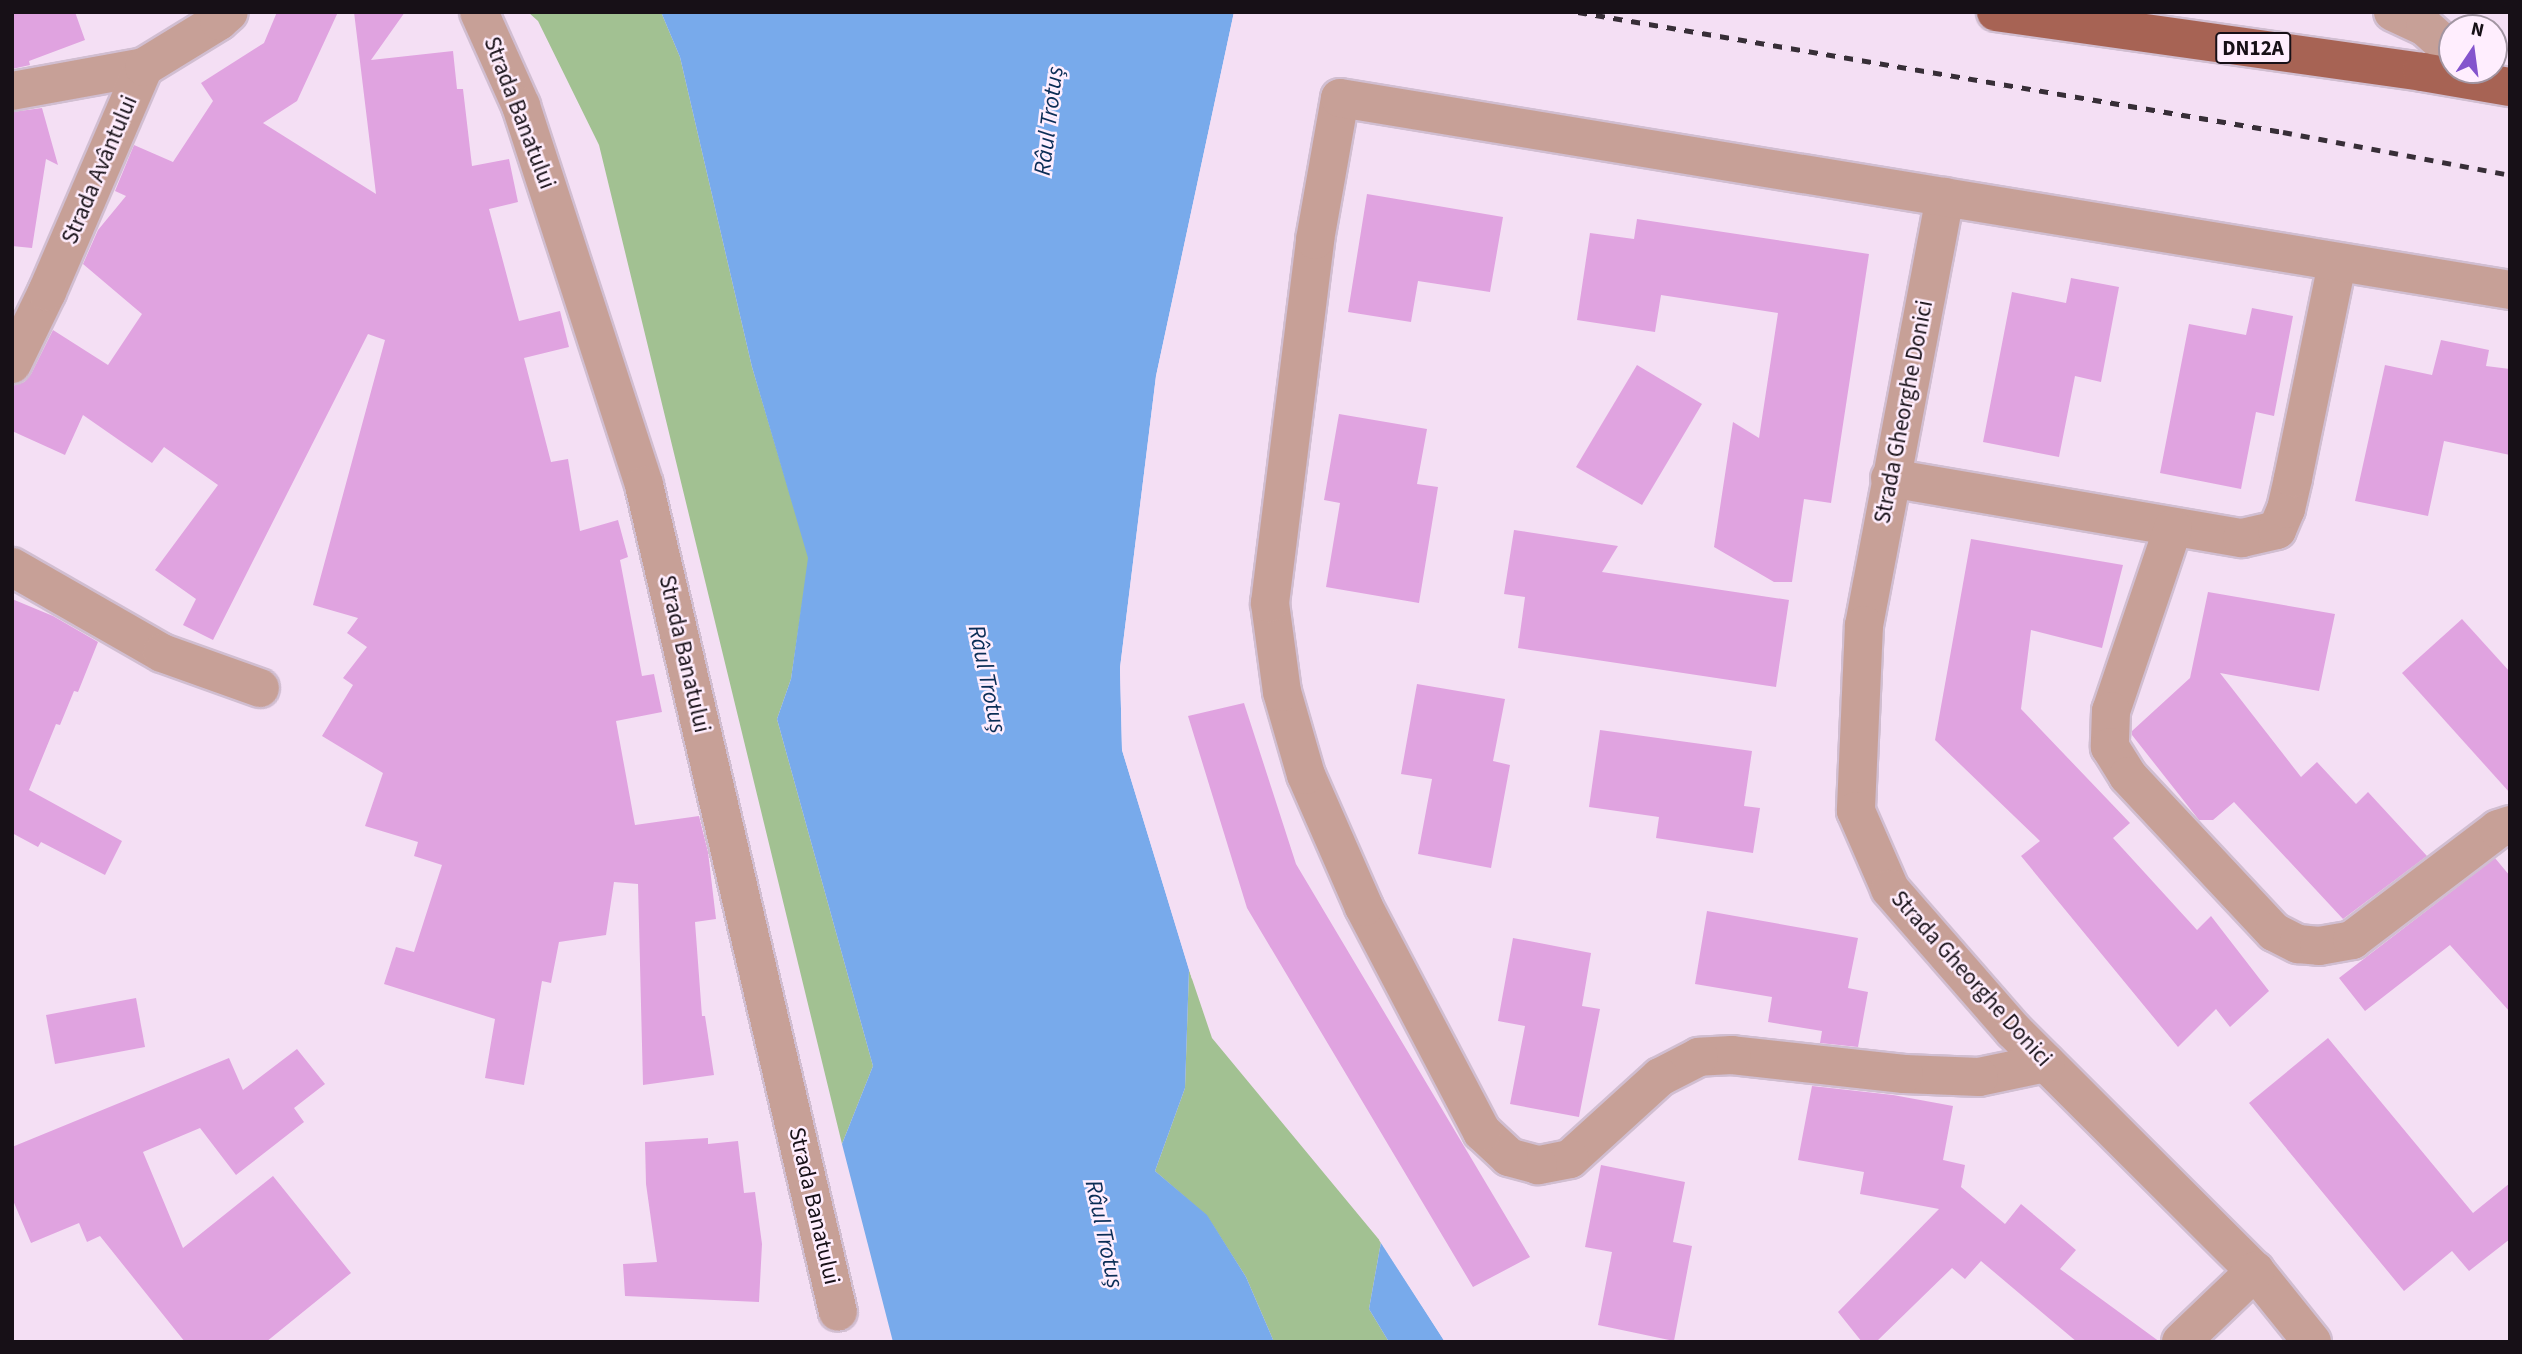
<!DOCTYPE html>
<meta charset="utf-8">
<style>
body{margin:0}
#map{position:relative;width:2522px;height:1354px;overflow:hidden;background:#f4dff4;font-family:"Source Sans 3",sans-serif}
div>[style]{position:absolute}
.green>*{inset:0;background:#a2c192}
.water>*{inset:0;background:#78aaeb}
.pier>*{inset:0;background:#f4dff4}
.building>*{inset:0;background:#e0a3e0}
.roads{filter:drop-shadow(2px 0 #d1bed1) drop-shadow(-2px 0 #d1bed1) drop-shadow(0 2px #d1bed1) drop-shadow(0 -2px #d1bed1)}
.street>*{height:38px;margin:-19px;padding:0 19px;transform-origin:19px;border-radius:19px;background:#c7a097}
.primary>*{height:38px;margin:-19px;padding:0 19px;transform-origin:19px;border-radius:19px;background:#a76354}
.rail>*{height:5px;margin-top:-2.5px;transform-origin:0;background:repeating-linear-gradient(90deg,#372e37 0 9px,transparent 0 18px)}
span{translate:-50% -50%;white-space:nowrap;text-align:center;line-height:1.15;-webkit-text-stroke:5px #ffeefe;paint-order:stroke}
.shield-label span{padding:2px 5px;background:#ffeefe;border:2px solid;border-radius:5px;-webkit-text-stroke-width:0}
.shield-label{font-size:21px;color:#171017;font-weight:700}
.street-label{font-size:23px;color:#171017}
.water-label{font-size:24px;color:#0a2d56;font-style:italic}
.frame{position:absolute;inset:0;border:14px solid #171017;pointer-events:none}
.north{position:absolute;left:2438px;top:14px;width:70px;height:70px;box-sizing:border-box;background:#ffeefe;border:2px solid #a295a2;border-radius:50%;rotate:13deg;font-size:19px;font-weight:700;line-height:28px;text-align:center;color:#171017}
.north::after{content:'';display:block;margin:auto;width:24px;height:32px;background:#8454cd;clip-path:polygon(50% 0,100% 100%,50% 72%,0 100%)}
</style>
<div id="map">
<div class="green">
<div style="clip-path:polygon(528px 12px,661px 12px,680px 57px,752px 367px,809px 558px,791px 679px,777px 719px,873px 1066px,842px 1144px,599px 145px,538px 21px)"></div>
<div style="clip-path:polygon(1189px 970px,1212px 1038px,1381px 1242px,1369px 1309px,1389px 1342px,1274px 1342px,1246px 1277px,1207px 1216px,1155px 1171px,1185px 1088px)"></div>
</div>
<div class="water">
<div style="clip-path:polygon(661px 12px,1234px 12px,1156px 376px,1120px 668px,1122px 750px,1189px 970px,1185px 1088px,1155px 1171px,1207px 1215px,1246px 1277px,1274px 1342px,893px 1342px,842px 1144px,873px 1066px,777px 719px,791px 679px,808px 558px,752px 367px,680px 57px)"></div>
<div style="clip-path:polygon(1381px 1242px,1445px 1342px,1389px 1342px,1369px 1309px)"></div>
</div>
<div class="pier">
<div style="clip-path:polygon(1234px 12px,1237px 13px,1160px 376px,1124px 668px,1125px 749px,1192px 969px,1192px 979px,1122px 750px,1120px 668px,1156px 376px)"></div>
<div style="clip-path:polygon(1379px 1240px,1384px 1241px,1449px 1342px,1445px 1342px)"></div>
</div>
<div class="building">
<div style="clip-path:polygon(12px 12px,75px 12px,85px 40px,29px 61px,30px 65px,12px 69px)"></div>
<div style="clip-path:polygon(277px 12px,338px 12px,297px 101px,263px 123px,376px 194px,354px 12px,405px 12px,371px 60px,453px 51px,457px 89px,463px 89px,472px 166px,509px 159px,518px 202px,489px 209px,519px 321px,560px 311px,569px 347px,524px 358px,551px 462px,568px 459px,580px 531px,618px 520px,628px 557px,620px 560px,642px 676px,654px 674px,662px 712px,616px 721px,635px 825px,699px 816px,708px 852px,716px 919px,695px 922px,702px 1016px,705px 1016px,714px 1075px,643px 1085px,638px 884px,614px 882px,606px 935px,559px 942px,551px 983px,542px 981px,524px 1085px,485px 1078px,495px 1019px,384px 984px,396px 947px,414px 952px,442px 865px,414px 856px,418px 842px,365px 826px,383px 773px,322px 736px,353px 685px,343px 678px,367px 647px,347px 633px,358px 618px,313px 605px,385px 340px,368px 334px,213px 640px,183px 625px,196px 599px,155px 570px,218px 485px,164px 447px,152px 463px,83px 415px,65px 455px,12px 431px,12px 386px,24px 382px,31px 374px,53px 330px,108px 365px,142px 314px,83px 264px,98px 230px,126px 196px,115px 191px,134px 145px,173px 162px,213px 101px,201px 83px,264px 43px)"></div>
<div style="clip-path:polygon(42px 108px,58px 165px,46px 159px,32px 248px,12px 246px,12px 112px)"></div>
<div style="clip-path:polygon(1367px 194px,1503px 217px,1490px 292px,1418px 281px,1411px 322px,1348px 312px)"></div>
<div style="clip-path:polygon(1637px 219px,1869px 254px,1831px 503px,1804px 499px,1792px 582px,1774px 582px,1714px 547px,1733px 422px,1759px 438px,1778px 313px,1661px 295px,1655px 332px,1577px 320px,1590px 233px,1634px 239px)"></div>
<div style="clip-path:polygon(2071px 278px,2119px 287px,2101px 382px,2075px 376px,2059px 457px,1983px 442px,2012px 292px,2066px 303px)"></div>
<div style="clip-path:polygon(2252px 308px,2293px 316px,2274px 416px,2256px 412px,2241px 489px,2160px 473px,2189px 324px,2246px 335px)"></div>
<div style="clip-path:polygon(2441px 340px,2489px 350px,2486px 366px,2510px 369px,2510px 455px,2444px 441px,2428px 516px,2355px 501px,2385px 365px,2432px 375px)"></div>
<div style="clip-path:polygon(1637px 365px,1702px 404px,1642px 505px,1576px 467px)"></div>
<div style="clip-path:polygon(1339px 414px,1427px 429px,1417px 484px,1438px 487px,1419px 603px,1326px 587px,1340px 503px,1324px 500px)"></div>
<div style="clip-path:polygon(1514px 530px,1618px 546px,1602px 572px,1789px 600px,1776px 687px,1518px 648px,1525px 597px,1504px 594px)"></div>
<div style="clip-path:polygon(1971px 539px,2123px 565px,2102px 648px,2031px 630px,2021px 709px,2130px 823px,2113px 838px,2197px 930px,2211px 916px,2269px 991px,2230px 1027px,2216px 1009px,2178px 1047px,2021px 856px,2040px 841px,1935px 740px)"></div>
<div style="clip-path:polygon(2208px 592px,2335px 614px,2319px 691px,2220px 673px,2301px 777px,2317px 762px,2356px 804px,2368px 792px,2427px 856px,2343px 919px,2234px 802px,2213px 820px,2199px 820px,2132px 735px,2132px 731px,2190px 678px)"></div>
<div style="clip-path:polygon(12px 599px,53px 616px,98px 642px,78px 692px,74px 691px,60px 725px,56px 724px,29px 790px,122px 841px,105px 875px,41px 842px,38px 847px,12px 833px)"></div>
<div style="clip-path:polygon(2462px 619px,2510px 672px,2510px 793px,2402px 673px)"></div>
<div style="clip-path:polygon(1417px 684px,1505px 699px,1493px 761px,1510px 765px,1491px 868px,1418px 854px,1432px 779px,1401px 774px)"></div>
<div style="clip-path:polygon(1244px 703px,1296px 864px,1530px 1257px,1473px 1287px,1247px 908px,1188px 716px)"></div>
<div style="clip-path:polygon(1600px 730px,1752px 751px,1744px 806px,1760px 808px,1753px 853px,1656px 838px,1659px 817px,1589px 807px)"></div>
<div style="clip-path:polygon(2495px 858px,2510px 876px,2510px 1012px,2450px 945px,2365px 1011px,2339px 978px)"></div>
<div style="clip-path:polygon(1707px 911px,1858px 938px,1848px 988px,1868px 992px,1858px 1047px,1820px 1043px,1822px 1031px,1768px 1022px,1772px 997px,1695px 984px)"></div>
<div style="clip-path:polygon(1513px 938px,1591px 953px,1582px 1006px,1600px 1009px,1579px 1117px,1510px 1104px,1525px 1026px,1498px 1021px)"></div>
<div style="clip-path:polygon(136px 998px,145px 1047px,55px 1064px,46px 1015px)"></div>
<div style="clip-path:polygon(2328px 1038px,2473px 1213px,2510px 1183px,2510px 1239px,2469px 1271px,2452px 1251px,2404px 1291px,2249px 1103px)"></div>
<div style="clip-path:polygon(297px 1049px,325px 1084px,294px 1108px,304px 1122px,236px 1175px,200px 1128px,143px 1152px,183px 1248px,273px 1176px,351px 1273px,266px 1342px,185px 1342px,100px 1236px,87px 1242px,79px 1223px,31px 1243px,12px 1198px,12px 1147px,229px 1058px,243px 1090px)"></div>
<div style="clip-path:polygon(1812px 1086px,1893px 1095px,1953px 1106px,1943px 1160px,1965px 1165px,1961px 1187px,2005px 1224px,2021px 1204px,2076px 1250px,2060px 1269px,2160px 1342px,2077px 1342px,1981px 1261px,1965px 1279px,1952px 1268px,1876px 1342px,1862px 1342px,1838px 1312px,1939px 1209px,1860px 1194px,1864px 1172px,1798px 1160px)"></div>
<div style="clip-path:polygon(708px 1138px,708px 1144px,738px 1141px,744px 1193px,755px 1192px,762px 1244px,759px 1302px,625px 1296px,623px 1264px,657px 1262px,646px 1184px,645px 1142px)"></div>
<div style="clip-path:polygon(1601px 1165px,1685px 1182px,1673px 1242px,1692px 1246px,1674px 1341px,1598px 1325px,1612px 1252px,1585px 1247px)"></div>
</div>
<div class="roads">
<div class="street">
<div style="left:479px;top:12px;width:103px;rotate:65.9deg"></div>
<div style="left:521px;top:106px;width:398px;rotate:72deg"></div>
<div style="left:644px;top:485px;width:849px;rotate:76.8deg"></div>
<div style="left:2393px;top:12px;width:35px;rotate:25deg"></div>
<div style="left:2425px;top:27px;width:36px;rotate:42deg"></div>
<div style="left:12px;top:91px;width:134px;rotate:-10.3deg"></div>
<div style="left:1945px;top:197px;width:436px;rotate:100.7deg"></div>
<div style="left:1864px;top:625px;width:186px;rotate:92.5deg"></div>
<div style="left:1856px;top:811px;width:85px;rotate:66.4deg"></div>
<div style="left:1890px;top:889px;width:187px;rotate:48.9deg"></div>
<div style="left:2013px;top:1030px;width:342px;rotate:44.9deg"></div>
<div style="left:2255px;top:1271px;width:91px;rotate:51.2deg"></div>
<div style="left:12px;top:364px;width:80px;rotate:-64.1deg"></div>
<div style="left:47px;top:292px;width:245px;rotate:-66.7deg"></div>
<div style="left:144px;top:67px;width:88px;rotate:-31.5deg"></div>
<div style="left:219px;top:21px;width:13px;rotate:-42deg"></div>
<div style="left:1890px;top:478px;width:357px;rotate:9.7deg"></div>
<div style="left:2242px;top:538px;width:36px;rotate:-13deg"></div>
<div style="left:2277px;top:530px;width:23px;rotate:-67deg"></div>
<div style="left:2286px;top:509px;width:32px;rotate:-77deg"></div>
<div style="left:2293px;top:478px;width:218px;rotate:-78.4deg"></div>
<div style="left:2173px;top:528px;width:193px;rotate:108.7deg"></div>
<div style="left:2111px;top:711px;width:36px;rotate:92deg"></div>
<div style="left:2110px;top:747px;width:34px;rotate:58deg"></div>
<div style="left:2128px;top:776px;width:214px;rotate:46.9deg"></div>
<div style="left:2274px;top:932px;width:27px;rotate:27deg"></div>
<div style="left:2298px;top:944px;width:21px;rotate:5deg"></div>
<div style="left:2319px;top:946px;width:34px;rotate:-10deg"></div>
<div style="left:2352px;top:940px;width:183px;rotate:-37.2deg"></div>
<div style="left:2498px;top:829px;width:13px;rotate:-18deg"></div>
<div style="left:12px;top:567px;width:173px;rotate:29.8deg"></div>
<div style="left:162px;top:653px;width:104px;rotate:19.7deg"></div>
<div style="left:2046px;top:1063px;width:68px;rotate:168.2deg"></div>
<div style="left:1979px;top:1077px;width:75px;rotate:-177.7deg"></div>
<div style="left:1904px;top:1074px;width:173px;rotate:-173.7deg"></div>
<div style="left:1732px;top:1055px;width:33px;rotate:177deg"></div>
<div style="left:1699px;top:1057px;width:44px;rotate:152.9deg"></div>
<div style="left:1660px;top:1077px;width:122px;rotate:137.7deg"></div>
<div style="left:1570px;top:1159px;width:33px;rotate:169deg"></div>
<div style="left:1538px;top:1165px;width:30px;rotate:-165deg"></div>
<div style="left:1509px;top:1157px;width:37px;rotate:-137deg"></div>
<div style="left:1482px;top:1132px;width:254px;rotate:-117.7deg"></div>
<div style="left:1364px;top:907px;width:144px;rotate:-113.7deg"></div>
<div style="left:1306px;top:775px;width:86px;rotate:-106.1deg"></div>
<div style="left:1282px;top:692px;width:90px;rotate:-97.7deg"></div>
<div style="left:1270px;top:603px;width:366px;rotate:-82.9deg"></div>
<div style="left:1315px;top:240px;width:144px;rotate:-80deg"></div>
<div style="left:1340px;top:98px;width:1186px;rotate:9.32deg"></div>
<div style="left:2181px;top:1342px;width:103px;rotate:-43.8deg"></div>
</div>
<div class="primary">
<div style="left:1996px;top:12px;width:430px;rotate:8deg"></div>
<div style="left:2422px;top:72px;width:89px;rotate:9.7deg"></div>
</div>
</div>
<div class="rail">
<div style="left:1578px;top:12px;width:715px;rotate:9.66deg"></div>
<div style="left:2283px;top:132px;width:231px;rotate:10.7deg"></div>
</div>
<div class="shield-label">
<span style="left:2253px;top:48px">DN12A</span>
</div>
<div class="street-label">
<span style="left:519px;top:113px;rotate:69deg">Strada Banatului</span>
<span style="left:100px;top:170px;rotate:-67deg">Strada Avântului</span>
<span style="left:1904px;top:412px;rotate:-79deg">Strada Gheorghe Donici</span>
<span style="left:684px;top:654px;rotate:77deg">Strada Banatului</span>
<span style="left:1971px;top:979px;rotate:48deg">Strada Gheorghe Donici</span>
<span style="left:814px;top:1206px;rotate:77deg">Strada Banatului</span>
</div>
<div class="water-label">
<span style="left:1049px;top:121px;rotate:-83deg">Râul Trotuș</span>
<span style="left:987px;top:679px;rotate:78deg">Râul Trotuș</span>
<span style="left:1104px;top:1234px;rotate:78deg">Râul Trotuș</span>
</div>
<div class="frame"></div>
<div class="north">N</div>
</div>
